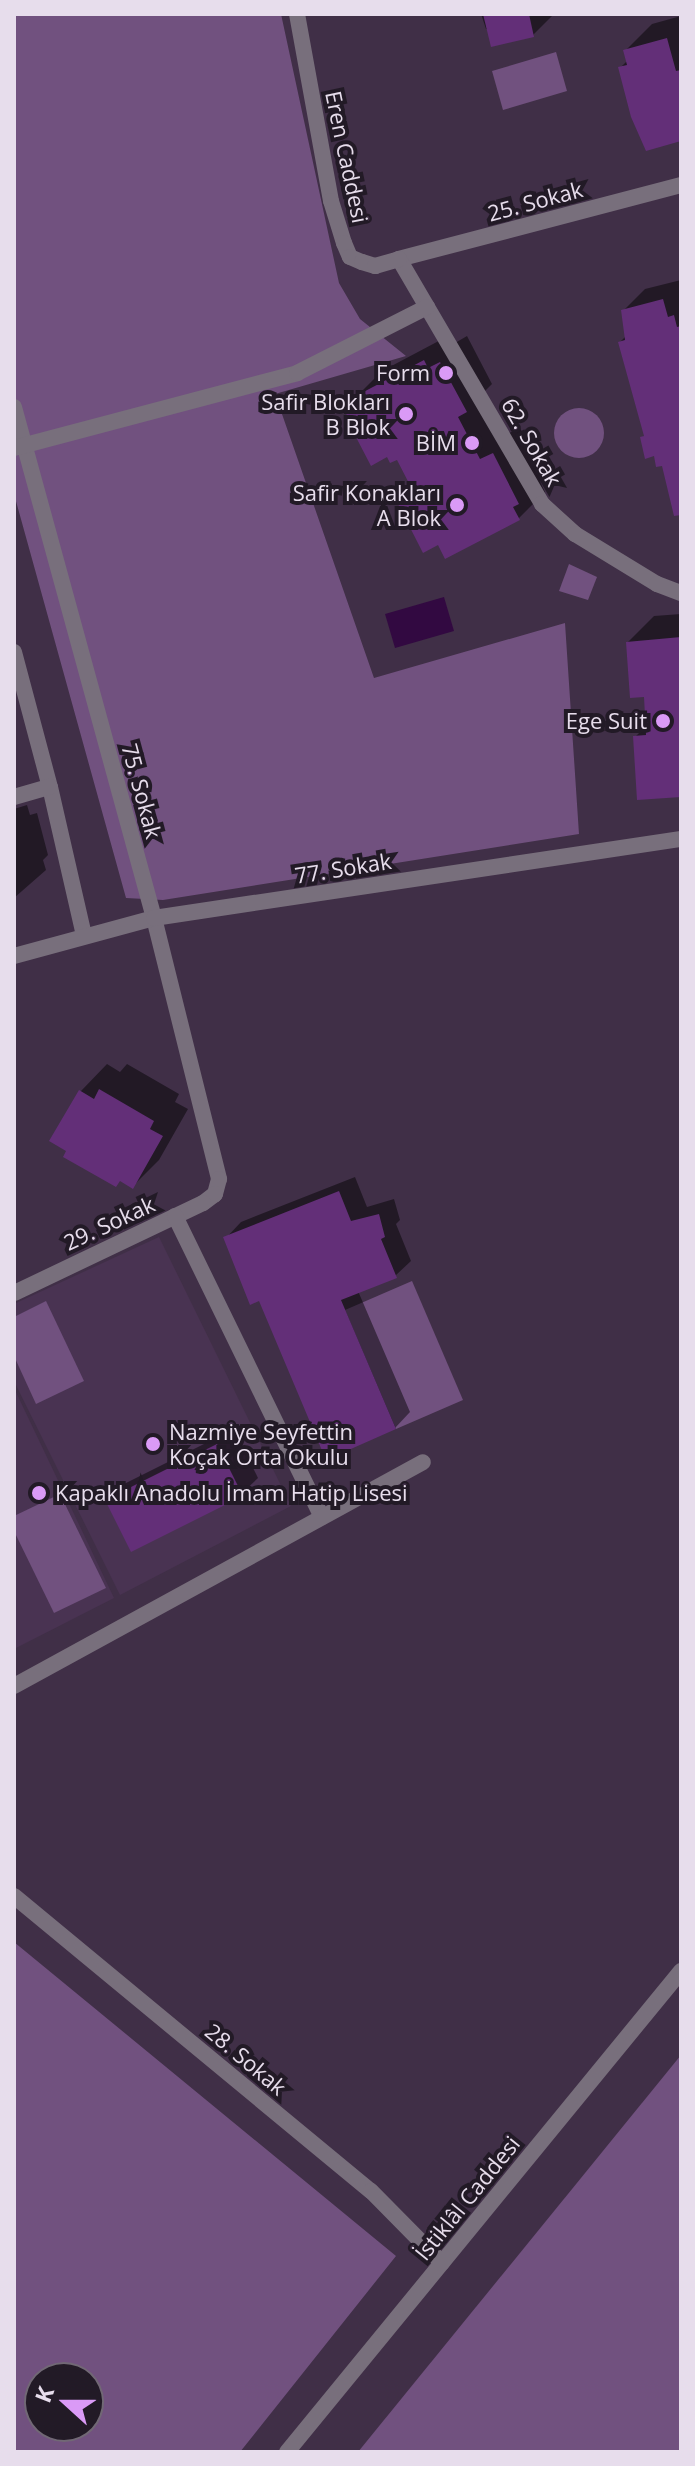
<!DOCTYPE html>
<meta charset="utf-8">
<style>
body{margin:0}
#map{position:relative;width:695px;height:2466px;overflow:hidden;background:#402f47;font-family:"Open Sans",sans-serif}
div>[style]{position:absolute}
.built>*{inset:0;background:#493352}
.green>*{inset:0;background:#71517f}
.round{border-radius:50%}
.water>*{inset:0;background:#320941}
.shadow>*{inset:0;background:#0007}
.building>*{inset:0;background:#632f78}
.minor>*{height:16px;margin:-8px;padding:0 8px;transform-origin:8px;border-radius:8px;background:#786f7c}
.tertiary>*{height:16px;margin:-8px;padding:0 8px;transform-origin:8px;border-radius:8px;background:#786f7c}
.dots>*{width:22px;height:22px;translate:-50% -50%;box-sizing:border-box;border:4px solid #221a26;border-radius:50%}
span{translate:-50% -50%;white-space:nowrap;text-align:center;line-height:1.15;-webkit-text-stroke:8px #221a26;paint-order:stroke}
.street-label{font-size:22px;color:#e7ddec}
.poi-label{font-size:22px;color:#e7ddec}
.right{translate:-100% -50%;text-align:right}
.left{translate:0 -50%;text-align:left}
.frame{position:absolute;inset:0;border:16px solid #e7ddec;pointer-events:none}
.north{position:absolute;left:24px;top:2362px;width:80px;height:80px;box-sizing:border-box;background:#221a26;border:2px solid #716875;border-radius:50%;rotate:291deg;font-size:22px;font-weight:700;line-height:32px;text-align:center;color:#e7ddec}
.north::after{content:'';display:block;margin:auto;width:28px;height:36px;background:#da9af6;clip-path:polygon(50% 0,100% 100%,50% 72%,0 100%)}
</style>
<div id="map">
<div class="built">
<div style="clip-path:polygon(159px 1237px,291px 1506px,120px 1595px,14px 1381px,14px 1304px)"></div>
<div style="clip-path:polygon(14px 1388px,114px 1598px,14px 1649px)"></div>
</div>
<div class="green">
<div style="clip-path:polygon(14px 14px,281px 14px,339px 283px,360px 319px,406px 356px,275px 394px,374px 678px,565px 623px,579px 834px,163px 900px,126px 898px,14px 494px)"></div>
<div style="clip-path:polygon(556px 52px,567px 91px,503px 110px,492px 71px)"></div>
<div class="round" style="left:554px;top:408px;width:50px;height:50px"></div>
<div style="clip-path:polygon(569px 564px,597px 577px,588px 600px,559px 591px)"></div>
<div style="clip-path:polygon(412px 1281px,463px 1400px,396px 1429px,345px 1310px)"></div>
<div style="clip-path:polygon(46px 1301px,84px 1381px,36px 1404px,14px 1356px,14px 1317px)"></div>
<div style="clip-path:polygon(60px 1494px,106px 1588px,54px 1613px,14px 1531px,14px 1516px)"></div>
<div style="clip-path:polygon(evenodd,14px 1942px,396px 2256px,240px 2452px,14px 2452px,14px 1942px,88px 2378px,88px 2426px,40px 2426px,40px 2378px,88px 2378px)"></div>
<div style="clip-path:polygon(681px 2055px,681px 2452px,358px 2452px)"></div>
</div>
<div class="water">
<div style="clip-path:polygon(444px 597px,454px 631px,395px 648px,385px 614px)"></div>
</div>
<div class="shadow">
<div style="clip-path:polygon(481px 14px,554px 14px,533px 35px,486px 29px)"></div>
<div style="clip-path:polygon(681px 16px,681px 139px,620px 68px,628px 60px,625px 51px,652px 24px)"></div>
<div style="clip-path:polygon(681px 280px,681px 480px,642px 438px,645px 435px,620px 342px,626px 336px,623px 311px,645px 289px)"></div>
<div style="clip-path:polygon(450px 335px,455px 343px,467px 336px,492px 384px,484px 392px,507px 434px,520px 428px,545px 476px,540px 481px,545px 492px,519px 518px,439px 543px,399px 503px,414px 488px,397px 457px,356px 397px,382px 371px)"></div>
<div style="clip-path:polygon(681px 614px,681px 795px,635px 737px,648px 724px,646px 694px,628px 642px,654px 616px)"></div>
<div style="clip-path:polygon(27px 805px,30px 815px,37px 813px,48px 855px,43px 860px,46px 870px,14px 898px,14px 809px)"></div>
<div style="clip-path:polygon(107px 1064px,120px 1072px,127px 1064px,179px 1094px,175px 1102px,188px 1109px,159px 1160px,133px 1186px,52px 1140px,81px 1091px)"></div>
<div style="clip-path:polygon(355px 1177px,367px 1207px,394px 1199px,400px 1220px,396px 1224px,411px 1261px,395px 1276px,358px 1291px,410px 1412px,395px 1428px,260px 1299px,226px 1238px,241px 1222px)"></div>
<div style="clip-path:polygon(234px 1429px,258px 1478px,241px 1494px,108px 1500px,124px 1484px)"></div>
</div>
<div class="building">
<div style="clip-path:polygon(483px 14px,529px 14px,534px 37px,491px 47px)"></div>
<div style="clip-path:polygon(667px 38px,676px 71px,681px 70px,681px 141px,646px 151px,631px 117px,618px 67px,627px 65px,623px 50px)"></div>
<div style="clip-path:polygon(663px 299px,668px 317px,674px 315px,677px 327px,681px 326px,681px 515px,674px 516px,662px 466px,656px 467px,654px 456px,645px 459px,640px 437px,644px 436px,618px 342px,625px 340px,621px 310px)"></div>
<div style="clip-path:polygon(424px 360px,428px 368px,440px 362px,467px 412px,458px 417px,480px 459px,493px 453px,519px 504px,513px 507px,520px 520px,445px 559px,438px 545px,423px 553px,397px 502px,414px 493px,397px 460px,390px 463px,387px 457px,371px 466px,345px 416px,357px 404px,354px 397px)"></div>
<div style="clip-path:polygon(681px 637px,681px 797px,637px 800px,633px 736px,646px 735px,644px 697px,630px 698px,626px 642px)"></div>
<div style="clip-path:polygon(99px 1089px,154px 1121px,150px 1129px,163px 1136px,133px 1189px,120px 1181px,116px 1187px,63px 1157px,66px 1151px,49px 1141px,79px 1090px,94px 1099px)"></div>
<div style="clip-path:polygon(339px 1191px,351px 1221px,379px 1214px,385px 1237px,381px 1239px,397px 1278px,341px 1300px,396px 1429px,326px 1460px,259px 1301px,250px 1305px,223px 1237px)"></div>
<div style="clip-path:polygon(217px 1444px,243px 1496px,131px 1552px,105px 1500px)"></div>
</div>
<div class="minor">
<div style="left:681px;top:185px;width:292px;rotate:165.3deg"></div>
<div style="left:399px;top:259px;width:284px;rotate:59.7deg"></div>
<div style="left:542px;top:504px;width:45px;rotate:42.3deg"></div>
<div style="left:575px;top:534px;width:96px;rotate:31.4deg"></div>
<div style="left:657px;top:584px;width:26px;rotate:21deg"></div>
<div style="left:14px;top:407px;width:530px;rotate:74.68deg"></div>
<div style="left:154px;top:918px;width:269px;rotate:76deg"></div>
<div style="left:219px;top:1179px;width:16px;rotate:105deg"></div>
<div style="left:215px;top:1194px;width:15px;rotate:143deg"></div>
<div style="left:203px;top:1203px;width:209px;rotate:154.5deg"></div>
<div style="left:14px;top:448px;width:293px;rotate:-14.8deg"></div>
<div style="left:297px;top:373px;width:146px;rotate:-26.9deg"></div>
<div style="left:14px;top:652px;width:140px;rotate:75.1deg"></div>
<div style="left:50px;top:787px;width:153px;rotate:77.1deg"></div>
<div style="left:14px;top:797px;width:37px;rotate:-16deg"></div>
<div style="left:14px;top:956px;width:145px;rotate:-15.2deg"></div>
<div style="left:154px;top:918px;width:533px;rotate:-8.53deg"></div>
<div style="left:175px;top:1216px;width:335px;rotate:64deg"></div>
<div style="left:14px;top:1686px;width:466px;rotate:-28.7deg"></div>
<div style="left:14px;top:1896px;width:463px;rotate:39.6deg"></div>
<div style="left:371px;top:2191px;width:101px;rotate:45.4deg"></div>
</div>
<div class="tertiary">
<div style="left:297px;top:14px;width:190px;rotate:79.7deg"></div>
<div style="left:331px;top:201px;width:44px;rotate:72.8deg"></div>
<div style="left:344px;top:243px;width:15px;rotate:67deg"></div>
<div style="left:350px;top:257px;width:13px;rotate:23deg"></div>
<div style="left:362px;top:262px;width:14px;rotate:17deg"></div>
<div style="left:375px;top:266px;width:25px;rotate:-16deg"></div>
<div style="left:287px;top:2452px;width:622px;rotate:-50.68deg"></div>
</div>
<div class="dots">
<div style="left:446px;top:373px;background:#da9af6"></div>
<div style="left:406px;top:414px;background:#da9af6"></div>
<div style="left:472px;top:443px;background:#da9af6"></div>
<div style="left:457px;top:505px;background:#da9af6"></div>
<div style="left:663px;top:721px;background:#da9af6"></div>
<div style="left:153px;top:1444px;background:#da9af6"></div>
<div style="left:39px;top:1493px;background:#da9af6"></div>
</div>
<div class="street-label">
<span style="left:347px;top:157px;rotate:78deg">Eren Caddesi</span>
<span style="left:535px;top:201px;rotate:-15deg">25. Sokak</span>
<span style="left:532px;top:442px;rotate:60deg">62. Sokak</span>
<span style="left:142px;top:791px;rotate:75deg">75. Sokak</span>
<span style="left:343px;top:868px;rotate:-9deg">77. Sokak</span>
<span style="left:109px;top:1223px;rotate:-25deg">29. Sokak</span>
<span style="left:246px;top:2059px;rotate:40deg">28. Sokak</span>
<span style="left:467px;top:2198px;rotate:-51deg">İstiklâl Caddesi</span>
</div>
<div class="poi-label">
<span class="right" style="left:430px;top:373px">Form</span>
<span class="right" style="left:390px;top:414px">Safir Blokları<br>B Blok</span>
<span class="right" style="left:456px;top:443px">BİM</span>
<span class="right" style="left:441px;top:505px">Safir Konakları<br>A Blok</span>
<span class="right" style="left:647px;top:721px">Ege Suit</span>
<span class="left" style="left:169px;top:1444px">Nazmiye Seyfettin<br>Koçak Orta Okulu</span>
<span class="left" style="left:55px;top:1493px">Kapaklı Anadolu İmam Hatip Lisesi</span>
</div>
<div class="frame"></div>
<div class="north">K</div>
</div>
